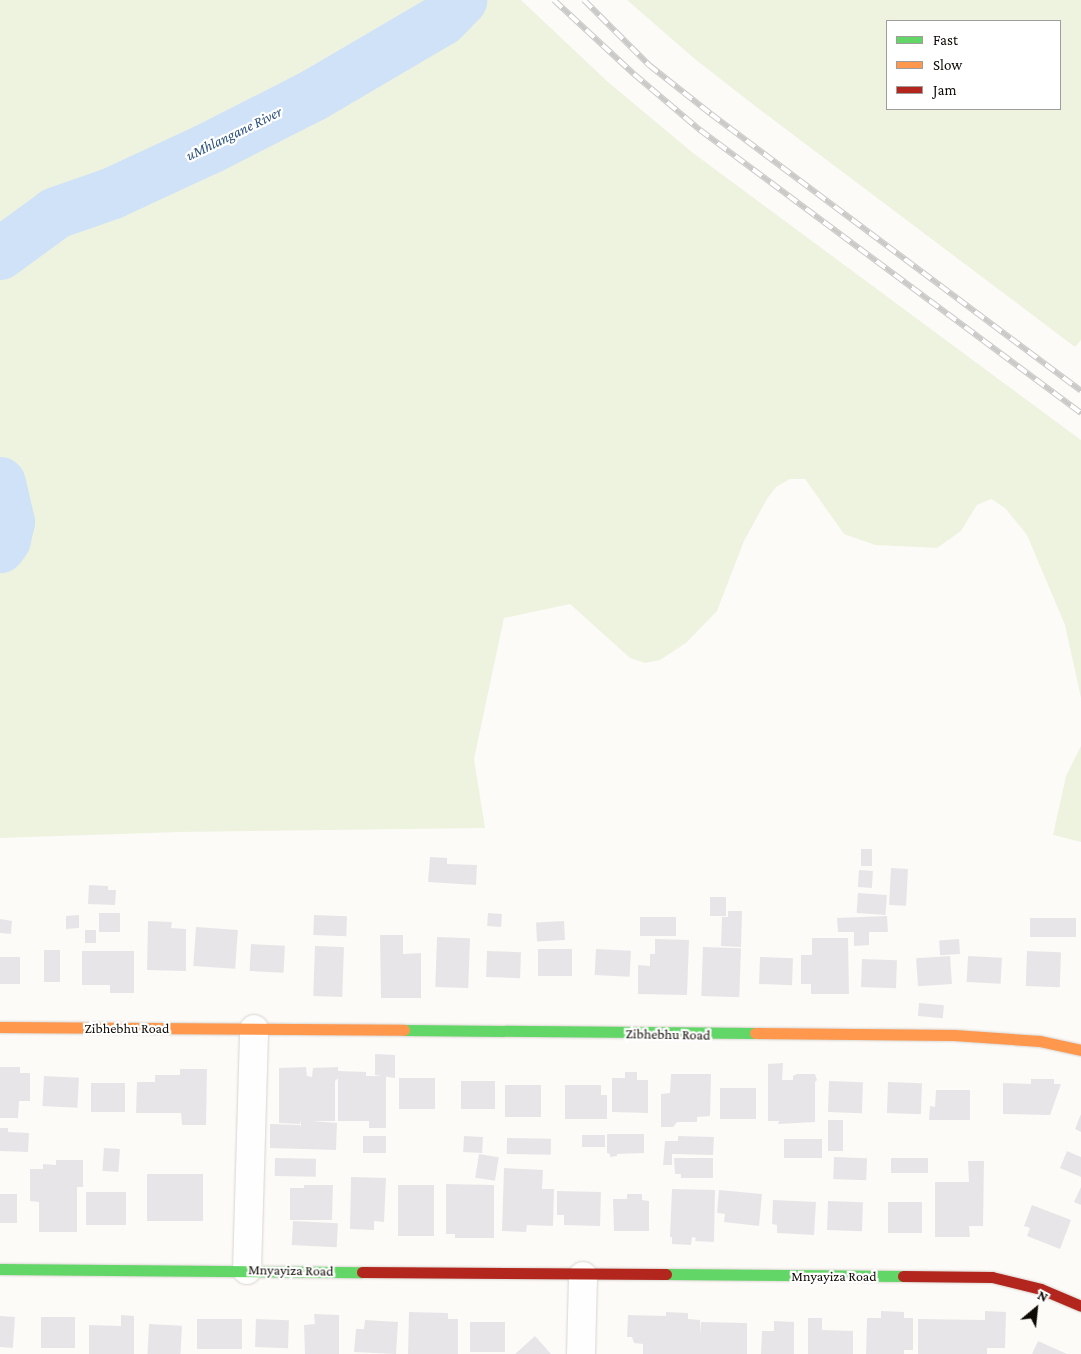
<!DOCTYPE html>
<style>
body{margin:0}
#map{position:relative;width:1081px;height:1354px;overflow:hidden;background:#fdfbf8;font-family:"Crimson Pro",serif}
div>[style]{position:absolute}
.green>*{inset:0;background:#eef3e0}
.river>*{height:52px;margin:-26px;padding:0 26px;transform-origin:26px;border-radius:26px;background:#cfe2f7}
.building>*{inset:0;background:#e8e5e8;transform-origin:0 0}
.roads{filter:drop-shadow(0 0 1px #d8d4cf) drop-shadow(0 0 1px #d8d4cf)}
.street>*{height:28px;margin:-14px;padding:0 14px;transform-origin:14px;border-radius:14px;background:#fffefe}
.fast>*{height:11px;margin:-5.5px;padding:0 5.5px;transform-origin:5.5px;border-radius:5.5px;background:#63d668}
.slow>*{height:11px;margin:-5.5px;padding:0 5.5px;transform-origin:5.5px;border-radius:5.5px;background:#ff974d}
.jam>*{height:11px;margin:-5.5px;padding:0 5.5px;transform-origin:5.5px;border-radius:5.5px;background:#b3261e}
.rail>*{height:5.5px;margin-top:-2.75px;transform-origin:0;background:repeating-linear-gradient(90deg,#fff 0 11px,#cacac8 0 22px);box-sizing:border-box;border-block:1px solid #cacac8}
span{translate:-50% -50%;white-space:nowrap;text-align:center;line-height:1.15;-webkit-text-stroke:4.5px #fff;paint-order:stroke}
.street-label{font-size:14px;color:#0f0b04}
.water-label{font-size:15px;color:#2c527d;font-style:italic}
.legend{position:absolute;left:886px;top:20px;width:175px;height:90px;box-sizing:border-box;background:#fff;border:1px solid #9f9d9b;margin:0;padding:6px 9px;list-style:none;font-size:15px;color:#0f0b04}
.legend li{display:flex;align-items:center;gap:10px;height:25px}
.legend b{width:25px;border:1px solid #9f9d9b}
.north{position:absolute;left:1011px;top:1284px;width:50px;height:50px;-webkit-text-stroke:4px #fff;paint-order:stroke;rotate:28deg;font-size:14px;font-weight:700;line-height:20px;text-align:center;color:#0f0b04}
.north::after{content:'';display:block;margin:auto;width:18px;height:22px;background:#0f0b04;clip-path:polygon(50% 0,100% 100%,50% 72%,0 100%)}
</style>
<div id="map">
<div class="green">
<i style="clip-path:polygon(0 0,521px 0,608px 82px,693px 153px,1081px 440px,1081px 698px,1065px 625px,1027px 535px,1005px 508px,991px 499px,977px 505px,961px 531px,937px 548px,875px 545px,844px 534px,805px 479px,790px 479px,776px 487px,767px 499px,744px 541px,717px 611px,686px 643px,660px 660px,645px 663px,630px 658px,570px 604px,504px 618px,474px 759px,485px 828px,180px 832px,0 838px)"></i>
<i style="clip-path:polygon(evenodd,627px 0,1081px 0,1081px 340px,1075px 347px,759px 109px,696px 60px,627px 0,887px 21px,1060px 21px,1060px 109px,887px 109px,887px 21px)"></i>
<i style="clip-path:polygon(1081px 746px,1081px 842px,1053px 835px,1066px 776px)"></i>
</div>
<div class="river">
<i style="left:0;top:254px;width:69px;rotate:-36.2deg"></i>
<i style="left:56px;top:213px;width:60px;rotate:-19.3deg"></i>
<i style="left:113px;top:193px;width:105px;rotate:-24.9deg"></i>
<i style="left:208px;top:149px;width:119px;rotate:-27deg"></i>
<i style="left:314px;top:95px;width:148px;rotate:-30.4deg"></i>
<i style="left:442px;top:20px;width:28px;rotate:-46deg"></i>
<i style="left:0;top:483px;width:40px;rotate:77deg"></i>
<i style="left:9px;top:522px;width:18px;rotate:103deg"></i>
<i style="left:5px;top:540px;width:9px;rotate:126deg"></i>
</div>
<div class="building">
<i style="left:861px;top:849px;width:11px;height:17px"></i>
<i style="clip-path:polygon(430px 857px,447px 858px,447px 864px,477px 865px,476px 885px,428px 882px)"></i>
<i style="left:891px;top:868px;width:17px;height:37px;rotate:3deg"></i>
<i style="left:859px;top:870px;width:14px;height:17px;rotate:4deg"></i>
<i style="clip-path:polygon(89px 885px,108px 886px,108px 890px,116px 890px,115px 905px,88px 904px)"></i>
<i style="left:858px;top:893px;width:29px;height:20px;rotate:4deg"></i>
<i style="left:710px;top:897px;width:16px;height:19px"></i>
<i style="clip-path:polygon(728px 911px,742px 911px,741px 947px,721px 946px,722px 917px,728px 917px)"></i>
<i style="left:120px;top:913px;width:19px;height:21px;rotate:90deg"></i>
<i style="left:488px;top:913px;width:14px;height:13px;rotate:4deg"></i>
<i style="clip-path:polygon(79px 915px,79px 928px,66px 929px,66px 916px)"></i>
<i style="left:314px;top:915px;width:33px;height:20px;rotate:2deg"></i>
<i style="clip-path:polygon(887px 916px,888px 932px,869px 932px,869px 945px,854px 946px,854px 932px,838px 932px,837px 918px)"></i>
<i style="left:640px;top:917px;width:36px;height:19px"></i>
<i style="left:1030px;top:918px;width:46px;height:19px"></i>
<i style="clip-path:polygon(0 919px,12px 921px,11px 934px,0 933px)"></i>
<i style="clip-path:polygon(148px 921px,172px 922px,171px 928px,186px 929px,186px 971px,147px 970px)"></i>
<i style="left:564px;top:921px;width:19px;height:28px;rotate:87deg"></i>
<i style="left:196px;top:927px;width:42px;height:39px;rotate:4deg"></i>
<i style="left:85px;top:930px;width:11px;height:13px"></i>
<i style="clip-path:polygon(380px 935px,403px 935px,403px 954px,421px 953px,421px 998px,381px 998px)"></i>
<i style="left:437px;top:937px;width:33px;height:50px;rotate:2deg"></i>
<i style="clip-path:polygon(812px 938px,848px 938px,849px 994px,811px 994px,811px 984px,801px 984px,801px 955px,812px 955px)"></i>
<i style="clip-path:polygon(655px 939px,689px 940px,687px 995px,638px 994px,638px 965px,650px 966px,650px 954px,655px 954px)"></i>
<i style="left:959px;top:939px;width:15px;height:20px;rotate:86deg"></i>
<i style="left:251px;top:944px;width:34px;height:27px;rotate:3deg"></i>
<i style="left:315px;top:946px;width:29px;height:50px;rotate:2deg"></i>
<i style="left:703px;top:947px;width:38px;height:49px;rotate:2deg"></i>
<i style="left:572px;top:949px;width:27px;height:34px;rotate:90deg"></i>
<i style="left:596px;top:949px;width:35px;height:26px;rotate:3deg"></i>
<i style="left:44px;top:950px;width:16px;height:32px"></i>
<i style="clip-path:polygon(82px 951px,134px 951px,134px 993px,110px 993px,110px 985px,82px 985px)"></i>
<i style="left:487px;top:951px;width:34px;height:26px;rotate:2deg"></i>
<i style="left:1027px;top:951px;width:34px;height:35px;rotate:2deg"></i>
<i style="left:950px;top:956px;width:28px;height:34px;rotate:86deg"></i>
<i style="left:968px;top:956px;width:34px;height:26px;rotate:3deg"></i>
<i style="left:0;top:957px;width:20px;height:27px"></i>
<i style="left:760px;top:957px;width:33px;height:27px;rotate:2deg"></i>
<i style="left:862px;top:959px;width:35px;height:28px;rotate:2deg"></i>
<i style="left:919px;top:1003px;width:25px;height:13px;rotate:5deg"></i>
<i style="clip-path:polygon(375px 1054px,395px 1055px,395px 1078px,375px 1075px)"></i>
<i style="clip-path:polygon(783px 1063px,782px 1080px,793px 1080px,793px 1076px,797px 1074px,815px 1074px,817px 1080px,815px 1082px,815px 1122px,778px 1124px,779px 1121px,768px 1121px,768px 1064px)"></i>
<i style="clip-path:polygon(0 1067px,20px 1067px,20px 1073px,30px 1073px,30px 1101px,19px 1101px,18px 1118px,0 1118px)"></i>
<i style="clip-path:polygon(306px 1067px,307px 1076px,312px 1077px,313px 1068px,338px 1067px,338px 1071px,366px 1072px,366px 1076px,386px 1076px,386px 1128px,369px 1128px,369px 1121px,338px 1121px,338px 1078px,335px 1081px,335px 1121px,312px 1121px,337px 1123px,336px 1150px,270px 1148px,270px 1124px,300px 1125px,301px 1127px,301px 1121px,300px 1124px,279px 1123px,279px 1068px)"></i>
<i style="clip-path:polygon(180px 1069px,207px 1069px,206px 1125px,182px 1125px,181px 1113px,136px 1113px,137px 1082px,155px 1082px,155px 1075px,180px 1075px)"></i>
<i style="clip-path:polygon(625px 1072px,637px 1072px,637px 1080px,648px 1080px,648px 1113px,612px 1112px,612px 1078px,625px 1078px)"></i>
<i style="clip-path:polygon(671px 1074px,711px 1074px,710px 1116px,697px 1117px,697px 1122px,677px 1122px,673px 1127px,661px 1127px,661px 1094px,670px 1093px)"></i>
<i style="left:44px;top:1076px;width:35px;height:30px;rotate:3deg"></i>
<i style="left:399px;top:1078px;width:36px;height:31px"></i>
<i style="clip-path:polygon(1031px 1079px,1054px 1079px,1054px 1084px,1061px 1084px,1050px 1115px,1003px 1114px,1003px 1083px,1031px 1084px)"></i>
<i style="left:461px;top:1081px;width:34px;height:28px"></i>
<i style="left:829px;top:1081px;width:34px;height:31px;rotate:2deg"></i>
<i style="left:888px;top:1082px;width:34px;height:31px;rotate:2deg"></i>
<i style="left:91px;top:1083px;width:34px;height:29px"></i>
<i style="left:505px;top:1085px;width:36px;height:32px"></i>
<i style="clip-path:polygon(565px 1085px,601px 1085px,601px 1095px,607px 1095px,607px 1119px,565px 1119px)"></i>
<i style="left:720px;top:1088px;width:36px;height:31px"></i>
<i style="clip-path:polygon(936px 1090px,970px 1090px,970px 1120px,929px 1120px,930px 1106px,935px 1107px)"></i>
<i style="clip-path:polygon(1081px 1114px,1081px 1132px,1075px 1129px)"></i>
<i style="left:828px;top:1120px;width:15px;height:31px"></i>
<i style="clip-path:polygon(0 1128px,8px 1128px,8px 1132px,29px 1133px,28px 1152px,0 1151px)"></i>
<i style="clip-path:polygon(607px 1134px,644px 1134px,644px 1153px,617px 1154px,617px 1156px,610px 1157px,610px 1154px,607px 1153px)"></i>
<i style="left:582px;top:1135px;width:23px;height:12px"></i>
<i style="left:363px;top:1136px;width:23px;height:17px"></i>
<i style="left:464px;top:1136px;width:19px;height:16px;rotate:3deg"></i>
<i style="clip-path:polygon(678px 1136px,714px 1137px,713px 1155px,672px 1154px,672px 1165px,663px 1165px,665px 1141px,678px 1141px)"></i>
<i style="left:507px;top:1138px;width:44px;height:16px;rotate:1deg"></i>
<i style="left:784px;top:1139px;width:38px;height:19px"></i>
<i style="left:104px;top:1148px;width:16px;height:23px;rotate:4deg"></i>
<i style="clip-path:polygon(1067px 1151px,1081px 1157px,1081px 1177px,1060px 1168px)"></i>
<i style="left:479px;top:1154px;width:20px;height:24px;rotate:9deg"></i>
<i style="left:834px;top:1157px;width:33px;height:22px;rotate:2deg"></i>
<i style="left:275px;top:1158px;width:41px;height:18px;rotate:1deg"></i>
<i style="clip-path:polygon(674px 1158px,713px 1158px,713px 1178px,681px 1178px,681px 1174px,675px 1174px)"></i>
<i style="left:891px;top:1158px;width:37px;height:15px"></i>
<i style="clip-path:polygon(56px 1160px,83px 1160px,83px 1187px,77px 1187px,77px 1232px,39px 1232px,39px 1202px,30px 1201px,30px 1169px,43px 1169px,43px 1164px,56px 1165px)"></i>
<i style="clip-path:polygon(968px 1161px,984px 1161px,983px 1226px,969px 1226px,970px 1237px,935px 1237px,935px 1182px,969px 1182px)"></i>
<i style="clip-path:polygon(504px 1168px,543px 1170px,542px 1189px,554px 1189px,553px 1226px,527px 1225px,526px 1232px,502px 1231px)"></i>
<i style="left:147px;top:1174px;width:56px;height:47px"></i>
<i style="clip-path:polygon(351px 1177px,386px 1178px,384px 1222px,374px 1221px,374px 1230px,350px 1229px)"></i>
<i style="clip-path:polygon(446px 1184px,494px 1185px,494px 1238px,455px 1238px,455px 1234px,446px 1234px)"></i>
<i style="clip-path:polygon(304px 1185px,333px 1185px,332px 1220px,290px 1220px,290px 1188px,304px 1188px)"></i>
<i style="left:398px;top:1185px;width:36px;height:51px"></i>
<i style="clip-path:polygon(1081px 1187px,1081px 1205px,1074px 1202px)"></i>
<i style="clip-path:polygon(672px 1189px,715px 1190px,714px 1242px,695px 1241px,696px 1238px,692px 1237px,691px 1245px,672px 1244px,672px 1237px,670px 1237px)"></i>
<i style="clip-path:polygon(719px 1190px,762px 1194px,759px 1226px,724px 1222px,725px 1214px,717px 1213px)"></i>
<i style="clip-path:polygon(557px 1191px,601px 1192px,600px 1226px,564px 1225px,564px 1215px,557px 1215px)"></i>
<i style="left:86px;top:1192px;width:40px;height:33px"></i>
<i style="left:0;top:1194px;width:17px;height:29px"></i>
<i style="clip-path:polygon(627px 1194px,642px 1194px,642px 1200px,649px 1201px,649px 1231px,614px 1231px,613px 1199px,627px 1199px)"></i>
<i style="clip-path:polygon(773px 1200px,816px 1202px,814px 1235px,777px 1233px,777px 1225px,772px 1224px)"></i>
<i style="left:828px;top:1201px;width:35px;height:29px;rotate:2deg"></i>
<i style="left:888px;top:1202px;width:34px;height:31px"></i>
<i style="clip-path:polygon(1032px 1205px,1071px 1220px,1060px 1249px,1027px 1236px,1030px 1228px,1024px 1226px)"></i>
<i style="left:293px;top:1221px;width:45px;height:24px;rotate:3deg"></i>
<i style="clip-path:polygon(881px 1311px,904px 1312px,904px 1318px,913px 1318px,913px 1350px,904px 1350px,904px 1354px,866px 1354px,867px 1318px,881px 1318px)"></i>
<i style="clip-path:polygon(985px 1311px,1006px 1312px,1005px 1348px,987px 1348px,987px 1354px,918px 1354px,918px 1319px,985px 1320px)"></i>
<i style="clip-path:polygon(409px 1312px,448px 1313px,448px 1319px,458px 1319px,458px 1354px,408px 1354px)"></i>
<i style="clip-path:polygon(666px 1312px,688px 1313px,688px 1319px,700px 1320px,700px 1334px,701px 1322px,747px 1323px,747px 1354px,643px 1354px,643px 1344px,634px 1343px,632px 1337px,627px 1337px,628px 1315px,666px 1316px)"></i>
<i style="clip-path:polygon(314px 1314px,339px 1315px,339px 1354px,305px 1354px,304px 1325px,315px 1324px)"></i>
<i style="clip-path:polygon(121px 1315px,134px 1316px,134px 1354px,89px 1354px,89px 1325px,121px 1326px)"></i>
<i style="left:0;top:1316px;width:15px;height:31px;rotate:4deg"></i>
<i style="left:41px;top:1317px;width:34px;height:31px"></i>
<i style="clip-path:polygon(808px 1318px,822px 1318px,822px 1330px,853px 1331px,853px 1354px,808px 1354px)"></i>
<i style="left:197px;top:1319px;width:45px;height:30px"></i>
<i style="left:256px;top:1319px;width:33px;height:28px;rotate:2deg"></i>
<i style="clip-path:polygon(365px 1320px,398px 1322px,396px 1354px,354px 1352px,356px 1329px,364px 1329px)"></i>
<i style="clip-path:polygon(774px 1321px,794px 1322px,794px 1354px,761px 1354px,762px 1331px,774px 1331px)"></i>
<i style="left:470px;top:1322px;width:35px;height:30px"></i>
<i style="left:149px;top:1324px;width:33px;height:30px;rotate:3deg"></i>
<i style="clip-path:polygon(535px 1336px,551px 1354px,515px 1354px)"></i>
<i style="clip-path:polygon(1038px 1341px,1067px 1354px,1032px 1354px)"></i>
</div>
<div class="roads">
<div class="street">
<i style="left:247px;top:1270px;width:241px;rotate:-88.3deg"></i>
<i style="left:581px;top:1354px;width:78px;rotate:-88.5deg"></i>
</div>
<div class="fast">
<i style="left:404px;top:1030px;width:351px;rotate:0.5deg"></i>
<i style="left:0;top:1269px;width:362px;rotate:0.5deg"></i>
<i style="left:666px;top:1274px;width:237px;rotate:0.5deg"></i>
</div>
<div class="slow">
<i style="left:0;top:1027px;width:404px;rotate:0.4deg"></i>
<i style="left:755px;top:1033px;width:199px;rotate:0.6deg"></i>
<i style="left:954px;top:1035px;width:86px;rotate:4deg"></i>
<i style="left:1040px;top:1041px;width:42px;rotate:12.4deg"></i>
</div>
<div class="jam">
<i style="left:362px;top:1272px;width:304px;rotate:0.4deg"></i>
<i style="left:903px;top:1276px;width:89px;rotate:0.6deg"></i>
<i style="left:992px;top:1277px;width:50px;rotate:13.8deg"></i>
<i style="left:1041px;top:1289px;width:43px;rotate:23deg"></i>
</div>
</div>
<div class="rail">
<i style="left:554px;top:0;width:109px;rotate:42.8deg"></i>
<i style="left:634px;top:74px;width:87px;rotate:40.3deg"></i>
<i style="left:700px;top:130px;width:475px;rotate:36.6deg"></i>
<i style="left:584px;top:0;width:92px;rotate:45deg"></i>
<i style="left:649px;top:65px;width:79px;rotate:38.3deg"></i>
<i style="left:711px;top:114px;width:462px;rotate:36.8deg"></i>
</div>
<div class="street-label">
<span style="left:127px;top:1028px">Zibhebhu Road</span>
<span style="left:668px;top:1034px;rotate:1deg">Zibhebhu Road</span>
<span style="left:291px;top:1270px;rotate:1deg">Mnyayiza Road</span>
<span style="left:834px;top:1276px">Mnyayiza Road</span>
</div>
<div class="water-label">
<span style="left:234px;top:134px;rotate:-26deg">uMhlangane River</span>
</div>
<ul class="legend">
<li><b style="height:6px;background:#63d668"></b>Fast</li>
<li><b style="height:6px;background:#ff974d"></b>Slow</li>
<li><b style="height:6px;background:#b3261e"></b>Jam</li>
</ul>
<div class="north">N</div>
</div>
